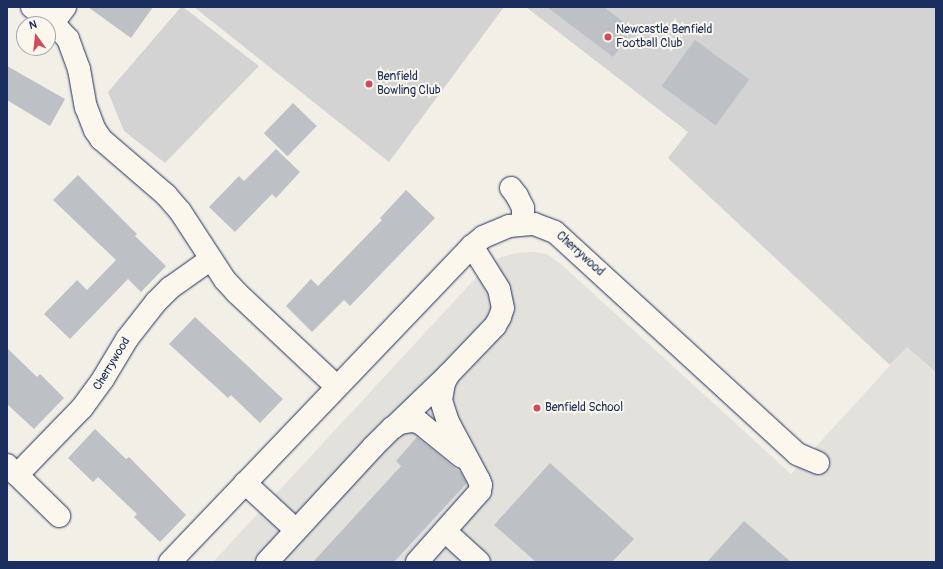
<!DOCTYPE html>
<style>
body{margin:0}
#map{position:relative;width:943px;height:569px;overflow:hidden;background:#f2efe6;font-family:Pangolin,sans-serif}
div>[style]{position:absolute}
.built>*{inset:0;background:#e2e1dc}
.green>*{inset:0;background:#d2d3d2}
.building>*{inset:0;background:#bdc0c4;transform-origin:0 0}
.roads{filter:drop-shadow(0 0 1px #1b2f5e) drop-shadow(0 0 1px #1b2f5e)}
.minor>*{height:22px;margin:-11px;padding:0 11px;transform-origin:11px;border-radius:11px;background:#fbf7ec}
.dots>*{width:11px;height:11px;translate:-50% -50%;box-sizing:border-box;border:2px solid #fbf7ec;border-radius:50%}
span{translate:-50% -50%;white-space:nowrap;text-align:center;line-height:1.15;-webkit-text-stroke:4px #fbf7ec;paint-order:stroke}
.poi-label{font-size:12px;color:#1b2f5e}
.left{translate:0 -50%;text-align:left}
.street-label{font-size:12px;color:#1b2f5e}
.frame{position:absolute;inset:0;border:8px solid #1b2f5e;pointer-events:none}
.north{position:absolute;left:16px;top:16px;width:40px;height:40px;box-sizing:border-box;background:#fbf7ec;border:1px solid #a1a7b3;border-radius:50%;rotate:345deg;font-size:11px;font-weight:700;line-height:16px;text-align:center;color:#1b2f5e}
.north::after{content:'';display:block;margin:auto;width:14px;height:18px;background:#d1495b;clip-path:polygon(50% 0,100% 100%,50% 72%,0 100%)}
</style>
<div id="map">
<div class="built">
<i style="clip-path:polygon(532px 252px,547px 254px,562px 265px,791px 474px,907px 347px,936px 374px,936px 562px,213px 562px,484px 269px,499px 258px,516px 253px)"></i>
</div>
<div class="green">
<i style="clip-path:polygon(181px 7px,183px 7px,259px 66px,165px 163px,124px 131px,108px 92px)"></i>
<i style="clip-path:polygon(194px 7px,504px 7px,389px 162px)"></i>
<i style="clip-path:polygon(526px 7px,936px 7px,936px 373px,907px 347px,890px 365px,668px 158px,688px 132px)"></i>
</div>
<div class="building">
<i style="clip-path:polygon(88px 7px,153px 7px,131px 38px)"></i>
<i style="clip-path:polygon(547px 7px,604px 7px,634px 30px,613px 57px)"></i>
<i style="left:695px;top:40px;width:67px;height:57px;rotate:36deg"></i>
<i style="clip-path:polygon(7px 66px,65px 99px,50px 126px,7px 100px)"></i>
<i style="left:293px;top:103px;width:33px;height:42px;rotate:44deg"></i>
<i style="clip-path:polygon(276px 149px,300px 172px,276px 198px,272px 194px,235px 232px,209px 207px,239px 176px,244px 181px)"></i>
<i style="clip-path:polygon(78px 175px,137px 234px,135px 236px,166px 266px,141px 292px,128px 279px,70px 339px,44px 314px,77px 280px,87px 290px,116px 260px,53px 200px)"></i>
<i style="clip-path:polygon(406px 190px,435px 218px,350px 306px,344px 300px,312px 332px,286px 306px,311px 279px,318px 286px,382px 220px,380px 218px)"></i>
<i style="clip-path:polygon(195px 317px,283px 399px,260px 423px,231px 395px,228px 398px,169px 344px)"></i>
<i style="clip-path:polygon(7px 348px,37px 377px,40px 374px,64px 398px,34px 429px,7px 404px)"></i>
<i style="clip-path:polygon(95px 429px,126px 459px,129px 457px,186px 515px,160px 542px,134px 517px,137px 514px,98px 477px,93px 482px,68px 458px)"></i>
<i style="clip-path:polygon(417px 437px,461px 473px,467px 483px,394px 562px,313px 562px,401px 466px,396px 461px)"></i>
<i style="clip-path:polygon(550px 463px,634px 539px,612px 562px,536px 562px,494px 525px)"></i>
<i style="clip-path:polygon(744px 521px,791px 562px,707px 562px)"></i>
</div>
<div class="roads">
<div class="minor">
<i style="left:32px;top:7px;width:26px;rotate:37deg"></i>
<i style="left:53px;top:23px;width:22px;rotate:47deg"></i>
<i style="left:68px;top:39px;width:32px;rotate:70deg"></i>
<i style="left:79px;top:69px;width:39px;rotate:80deg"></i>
<i style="left:86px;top:107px;width:25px;rotate:69deg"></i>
<i style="left:95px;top:130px;width:11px;rotate:56deg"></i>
<i style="left:101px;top:139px;width:86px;rotate:40.7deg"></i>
<i style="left:166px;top:195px;width:21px;rotate:49deg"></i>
<i style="left:180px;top:211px;width:82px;rotate:56.9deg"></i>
<i style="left:225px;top:280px;width:18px;rotate:47deg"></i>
<i style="left:237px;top:293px;width:136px;rotate:43.2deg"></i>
<i style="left:53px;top:23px;width:20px;rotate:-53deg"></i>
<i style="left:511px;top:188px;width:10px;rotate:53deg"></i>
<i style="left:517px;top:196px;width:13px;rotate:63deg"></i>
<i style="left:523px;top:208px;width:16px;rotate:90deg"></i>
<i style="left:394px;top:427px;width:74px;rotate:-43.9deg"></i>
<i style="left:7px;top:465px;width:73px;rotate:44.4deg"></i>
<i style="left:17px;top:475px;width:93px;rotate:-45.9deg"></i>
<i style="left:82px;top:408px;width:36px;rotate:-54deg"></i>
<i style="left:103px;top:379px;width:47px;rotate:-59deg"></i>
<i style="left:127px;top:339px;width:47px;rotate:-51.9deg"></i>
<i style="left:156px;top:302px;width:20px;rotate:-45deg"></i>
<i style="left:170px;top:288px;width:50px;rotate:-35.3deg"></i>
<i style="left:245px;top:483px;width:69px;rotate:42.7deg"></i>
<i style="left:445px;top:531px;width:46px;rotate:42.4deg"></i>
<i style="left:170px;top:562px;width:437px;rotate:-46.3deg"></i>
<i style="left:472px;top:246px;width:14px;rotate:-39deg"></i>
<i style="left:483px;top:237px;width:28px;rotate:-23deg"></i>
<i style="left:509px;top:226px;width:25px;rotate:-5deg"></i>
<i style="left:534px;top:224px;width:22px;rotate:21deg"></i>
<i style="left:555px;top:232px;width:328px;rotate:42.5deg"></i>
<i style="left:797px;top:454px;width:23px;rotate:23deg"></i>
<i style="left:267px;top:562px;width:156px;rotate:-47.3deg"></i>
<i style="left:373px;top:447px;width:27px;rotate:-45deg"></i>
<i style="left:392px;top:428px;width:9px;rotate:-32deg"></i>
<i style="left:400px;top:423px;width:13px;rotate:-9deg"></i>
<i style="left:413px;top:421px;width:7px;rotate:16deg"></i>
<i style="left:420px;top:423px;width:54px;rotate:39deg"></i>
<i style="left:417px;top:562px;width:95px;rotate:-48.4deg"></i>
<i style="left:480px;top:491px;width:6px;rotate:-81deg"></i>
<i style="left:481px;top:485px;width:5px;rotate:-112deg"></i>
<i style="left:479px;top:480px;width:66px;rotate:-118.1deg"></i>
<i style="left:448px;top:422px;width:23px;rotate:-108deg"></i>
<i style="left:441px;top:400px;width:17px;rotate:-80deg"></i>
<i style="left:444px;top:383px;width:9px;rotate:-63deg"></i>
<i style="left:448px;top:375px;width:68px;rotate:-46.2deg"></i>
<i style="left:495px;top:326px;width:10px;rotate:-61deg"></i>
<i style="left:500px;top:317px;width:9px;rotate:-72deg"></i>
<i style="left:503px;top:308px;width:19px;rotate:-102deg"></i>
<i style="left:499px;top:289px;width:51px;rotate:-122.1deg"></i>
</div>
</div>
<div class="dots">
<i style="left:608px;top:37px;background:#d1495b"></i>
<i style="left:369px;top:84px;background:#d1495b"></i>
<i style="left:537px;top:408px;background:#d1495b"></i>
</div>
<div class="poi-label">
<span class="left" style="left:616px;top:37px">Newcastle Benfield<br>Football Club</span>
<span class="left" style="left:377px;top:84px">Benfield<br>Bowling Club</span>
<span class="left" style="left:545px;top:408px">Benfield School</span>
</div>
<div class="street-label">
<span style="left:580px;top:254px;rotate:42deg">Cherrywood</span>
<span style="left:112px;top:364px;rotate:-59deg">Cherrywood</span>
</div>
<div class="frame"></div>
<div class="north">N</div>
</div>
